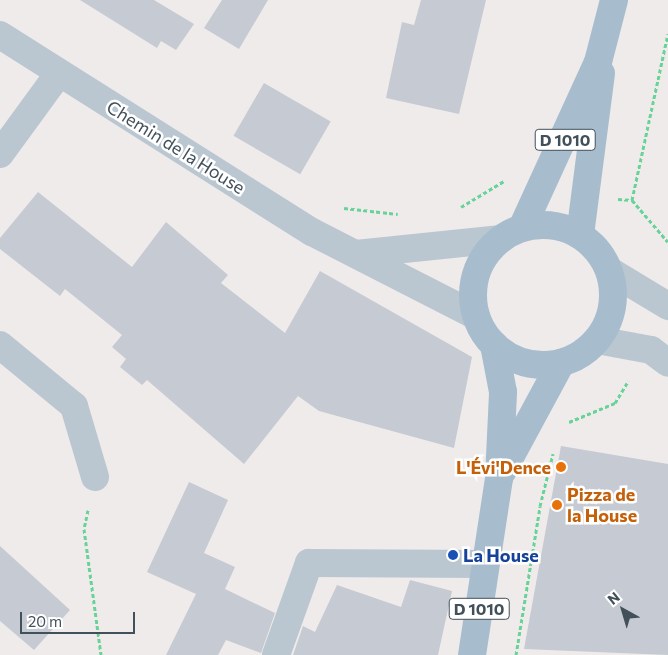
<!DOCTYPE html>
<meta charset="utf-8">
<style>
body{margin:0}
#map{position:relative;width:668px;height:655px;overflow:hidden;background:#efebeb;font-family:Commissioner,sans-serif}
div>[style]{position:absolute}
.building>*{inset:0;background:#c6cad2;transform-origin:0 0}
.path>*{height:3px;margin-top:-1.5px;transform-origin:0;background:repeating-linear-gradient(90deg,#68d399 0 4px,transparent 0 6.5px)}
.minor>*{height:28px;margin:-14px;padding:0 14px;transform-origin:14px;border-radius:14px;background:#bac7d0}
.major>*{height:28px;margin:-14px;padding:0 14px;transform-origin:14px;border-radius:14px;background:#a7bdce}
.major>.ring{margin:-14px;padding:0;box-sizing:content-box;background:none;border:28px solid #a7bdce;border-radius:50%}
.dots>*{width:14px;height:14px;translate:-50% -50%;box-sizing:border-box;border:2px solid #fff;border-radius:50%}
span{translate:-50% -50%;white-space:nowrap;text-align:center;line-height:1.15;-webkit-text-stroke:5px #fff;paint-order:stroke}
.shield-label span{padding:1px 4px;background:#fff;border:1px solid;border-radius:4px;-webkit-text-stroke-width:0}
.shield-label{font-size:16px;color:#42505a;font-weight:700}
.street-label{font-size:18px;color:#42505a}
.food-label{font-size:18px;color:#c56008;font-weight:700}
.right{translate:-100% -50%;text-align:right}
.left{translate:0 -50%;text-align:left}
.transit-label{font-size:18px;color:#164399;font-weight:700}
.north{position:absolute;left:598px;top:585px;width:50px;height:50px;-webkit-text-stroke:4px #fff;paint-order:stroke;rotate:321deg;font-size:14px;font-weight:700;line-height:20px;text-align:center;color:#42505a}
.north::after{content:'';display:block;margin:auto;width:18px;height:22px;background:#42505a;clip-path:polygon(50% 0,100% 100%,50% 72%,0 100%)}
.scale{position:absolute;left:20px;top:612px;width:115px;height:22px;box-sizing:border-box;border:2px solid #42505a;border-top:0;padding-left:6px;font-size:15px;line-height:18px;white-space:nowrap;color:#42505a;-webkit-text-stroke:4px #fff;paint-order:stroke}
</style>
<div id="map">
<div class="building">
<i style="clip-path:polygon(80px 0,154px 0,194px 24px,176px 50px,161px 41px,157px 48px)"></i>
<i style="clip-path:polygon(222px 0,268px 0,239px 49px,204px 28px)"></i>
<i style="clip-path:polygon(421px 0,486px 0,459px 114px,386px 98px,402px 22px,414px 25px)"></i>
<i style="left:264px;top:83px;width:77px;height:61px;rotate:30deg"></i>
<i style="clip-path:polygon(38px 192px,132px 267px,166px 222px,228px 275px,221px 283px,285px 333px,320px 271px,472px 357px,454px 448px,319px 411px,298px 396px,244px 464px,147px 380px,142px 385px,120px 367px,126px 359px,112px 347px,122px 335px,65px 289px,60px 296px,0 249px,0 238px)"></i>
<i style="clip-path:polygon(561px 446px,668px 464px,668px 655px,524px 649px)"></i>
<i style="clip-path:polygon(189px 482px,228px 500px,204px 553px,235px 567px,225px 589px,275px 613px,261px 653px,226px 640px,218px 655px,166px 655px,196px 594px,147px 572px)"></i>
<i style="clip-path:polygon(0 546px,70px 610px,34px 650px,0 621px)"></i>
<i style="clip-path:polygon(410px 580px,452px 591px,438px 655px,293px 655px,303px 626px,315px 632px,337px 585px,401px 607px)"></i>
</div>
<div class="path">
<i style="left:618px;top:199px;width:14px;rotate:4deg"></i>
<i style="left:632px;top:200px;width:170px;rotate:-77.8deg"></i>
<i style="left:632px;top:200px;width:55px;rotate:49.4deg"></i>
<i style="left:461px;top:207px;width:50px;rotate:-31.2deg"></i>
<i style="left:344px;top:208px;width:54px;rotate:6.3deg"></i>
<i style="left:569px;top:422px;width:50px;rotate:-22.4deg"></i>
<i style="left:615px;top:403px;width:26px;rotate:-59deg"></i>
<i style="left:88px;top:510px;width:19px;rotate:102deg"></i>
<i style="left:84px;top:529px;width:127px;rotate:82.3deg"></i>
<i style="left:516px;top:655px;width:151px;rotate:-80.8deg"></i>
<i style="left:540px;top:506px;width:54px;rotate:-76deg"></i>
</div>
<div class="minor">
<i style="left:0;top:35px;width:369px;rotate:32.3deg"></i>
<i style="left:312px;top:232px;width:184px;rotate:27.1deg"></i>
<i style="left:0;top:154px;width:100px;rotate:-53.9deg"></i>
<i style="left:356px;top:254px;width:146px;rotate:-5.9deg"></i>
<i style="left:610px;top:271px;width:68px;rotate:31.1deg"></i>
<i style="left:597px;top:340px;width:55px;rotate:10.5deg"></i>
<i style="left:651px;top:350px;width:21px;rotate:37deg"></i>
<i style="left:0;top:345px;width:96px;rotate:39.5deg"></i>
<i style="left:74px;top:406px;width:74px;rotate:73.5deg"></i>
<i style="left:276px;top:655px;width:98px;rotate:-70.3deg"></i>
<i style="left:309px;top:563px;width:176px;rotate:0.3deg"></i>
</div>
<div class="major">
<i class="ring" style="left:473px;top:225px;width:112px;height:112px"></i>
<i style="left:522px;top:228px;width:183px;rotate:-65.4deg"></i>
<i style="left:598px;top:62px;width:64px;rotate:-75.5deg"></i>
<i style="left:580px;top:235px;width:163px;rotate:-82.6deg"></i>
<i style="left:502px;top:472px;width:124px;rotate:-61.6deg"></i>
<i style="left:472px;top:655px;width:179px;rotate:-81.3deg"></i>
<i style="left:499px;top:478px;width:86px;rotate:-87.3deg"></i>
<i style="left:503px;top:392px;width:48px;rotate:-100.8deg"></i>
</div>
<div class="dots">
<i style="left:561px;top:467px;background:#e8710a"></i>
<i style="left:557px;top:505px;background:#e8710a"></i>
<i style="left:453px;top:555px;background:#1a4fb4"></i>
</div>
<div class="shield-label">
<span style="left:565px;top:140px">D 1010</span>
<span style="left:479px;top:609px">D 1010</span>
</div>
<div class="street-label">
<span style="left:176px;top:147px;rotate:32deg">Chemin de la House</span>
</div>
<div class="food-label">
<span class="right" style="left:551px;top:467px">L'Évi'Dence</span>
<span class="left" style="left:567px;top:505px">Pizza de<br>la House</span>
</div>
<div class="transit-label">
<span class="left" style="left:463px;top:555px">La House</span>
</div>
<div class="north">N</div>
<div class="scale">20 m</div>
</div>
